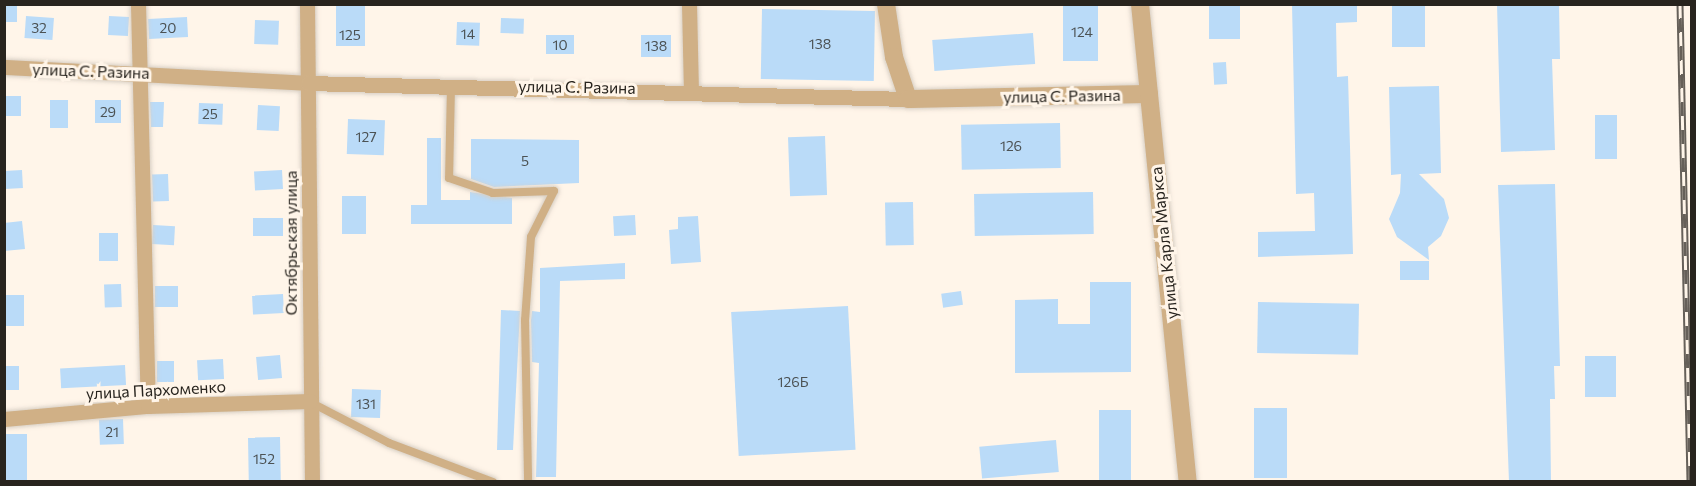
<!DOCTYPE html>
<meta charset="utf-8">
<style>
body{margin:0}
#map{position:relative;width:1696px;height:486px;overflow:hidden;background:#fff5e9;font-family:Commissioner,sans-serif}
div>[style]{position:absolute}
.building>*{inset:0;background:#badbf8;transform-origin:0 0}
.roads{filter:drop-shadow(0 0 2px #d8cfc4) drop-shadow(0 0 2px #d8cfc4)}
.service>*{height:8px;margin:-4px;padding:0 4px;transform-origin:4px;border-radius:4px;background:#d0b086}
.minor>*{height:15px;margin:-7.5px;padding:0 7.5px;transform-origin:7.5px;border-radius:7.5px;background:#d0b086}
.tertiary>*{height:18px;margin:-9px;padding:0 9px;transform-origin:9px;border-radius:9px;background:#d0b086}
.rail>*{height:7px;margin-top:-3.5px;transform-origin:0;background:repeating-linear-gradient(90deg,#fff5e9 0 14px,#666059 0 28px);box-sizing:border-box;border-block:2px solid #666059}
span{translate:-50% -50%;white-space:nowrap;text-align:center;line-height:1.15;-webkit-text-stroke:6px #fff5e9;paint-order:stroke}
.number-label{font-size:14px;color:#4c5254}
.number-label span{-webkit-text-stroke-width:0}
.street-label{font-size:16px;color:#28241e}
.frame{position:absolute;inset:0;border:6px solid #28241e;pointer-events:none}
</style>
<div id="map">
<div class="building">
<i style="left:4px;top:4px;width:13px;height:18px"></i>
<i style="left:336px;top:4px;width:29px;height:42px"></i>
<i style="left:1063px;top:4px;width:35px;height:57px"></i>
<i style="left:1209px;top:4px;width:31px;height:35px"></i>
<i style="clip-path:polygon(1292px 4px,1357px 4px,1357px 22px,1336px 23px,1337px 77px,1348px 76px,1353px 254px,1258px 257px,1258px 232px,1315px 231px,1314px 193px,1296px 194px)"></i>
<i style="left:1392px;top:4px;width:33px;height:43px"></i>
<i style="clip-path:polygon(1497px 4px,1559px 4px,1560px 59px,1552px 59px,1555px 150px,1501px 152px)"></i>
<i style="left:762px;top:9px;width:113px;height:70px;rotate:1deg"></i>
<i style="left:26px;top:16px;width:28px;height:22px;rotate:4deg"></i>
<i style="left:109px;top:16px;width:20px;height:19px;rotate:3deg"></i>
<i style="left:187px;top:17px;width:20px;height:39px;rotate:87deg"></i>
<i style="left:501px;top:18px;width:23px;height:15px;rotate:2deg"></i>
<i style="left:255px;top:20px;width:24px;height:24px;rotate:2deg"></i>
<i style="left:457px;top:22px;width:23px;height:23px;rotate:2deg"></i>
<i style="left:1033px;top:33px;width:31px;height:101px;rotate:86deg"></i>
<i style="left:546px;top:35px;width:28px;height:19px"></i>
<i style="left:641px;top:35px;width:30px;height:22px"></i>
<i style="left:1226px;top:62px;width:22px;height:13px;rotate:87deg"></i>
<i style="clip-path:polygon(1439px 86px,1441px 173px,1419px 174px,1444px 199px,1449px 218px,1441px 236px,1428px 247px,1429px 260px,1397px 237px,1389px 219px,1400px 193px,1401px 174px,1391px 175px,1389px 87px)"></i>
<i style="left:4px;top:96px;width:17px;height:20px"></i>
<i style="left:50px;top:100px;width:18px;height:28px"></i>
<i style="left:95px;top:100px;width:26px;height:23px"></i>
<i style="clip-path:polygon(150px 102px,164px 102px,163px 127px,151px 127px)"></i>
<i style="left:199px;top:103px;width:24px;height:21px;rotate:2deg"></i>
<i style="left:258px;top:105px;width:22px;height:25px;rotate:3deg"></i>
<i style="left:1617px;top:115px;width:44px;height:22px;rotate:90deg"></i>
<i style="left:348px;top:119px;width:37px;height:35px;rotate:2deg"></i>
<i style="left:1060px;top:123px;width:45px;height:99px;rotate:89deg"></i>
<i style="left:825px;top:136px;width:59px;height:37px;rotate:88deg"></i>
<i style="clip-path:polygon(427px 138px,441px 138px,441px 200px,470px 200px,470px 192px,512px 198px,512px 224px,411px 224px,411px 205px,427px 205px)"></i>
<i style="clip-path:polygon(471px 139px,579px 140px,579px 183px,494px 187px,471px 179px)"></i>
<i style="left:22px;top:170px;width:18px;height:18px;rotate:87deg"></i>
<i style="left:282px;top:170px;width:19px;height:28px;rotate:87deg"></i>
<i style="left:168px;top:174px;width:27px;height:16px;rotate:88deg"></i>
<i style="clip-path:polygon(1555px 184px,1560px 366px,1554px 366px,1555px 399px,1550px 399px,1551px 482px,1509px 482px,1498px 185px)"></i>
<i style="left:1093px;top:192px;width:42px;height:119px;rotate:89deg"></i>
<i style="left:342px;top:196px;width:24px;height:38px"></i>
<i style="left:913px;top:202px;width:43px;height:28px;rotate:89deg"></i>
<i style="left:635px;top:215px;width:20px;height:22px;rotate:87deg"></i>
<i style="clip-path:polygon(698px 216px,701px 262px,671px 264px,669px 230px,678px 229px,678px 217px)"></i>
<i style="left:253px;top:218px;width:30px;height:18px"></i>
<i style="clip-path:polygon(22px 221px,25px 249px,4px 251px,4px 223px)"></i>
<i style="left:153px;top:225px;width:22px;height:19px;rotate:3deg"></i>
<i style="left:99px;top:233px;width:19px;height:28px"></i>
<i style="left:1429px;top:261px;width:19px;height:29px;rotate:90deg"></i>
<i style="clip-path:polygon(625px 263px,625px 279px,560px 281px,556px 477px,536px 477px,539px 363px,532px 362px,531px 320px,532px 311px,540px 312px,540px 268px)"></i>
<i style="clip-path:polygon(1090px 282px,1131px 282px,1131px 372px,1015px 373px,1015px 300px,1058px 299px,1058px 324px,1090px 324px)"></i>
<i style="left:121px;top:284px;width:23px;height:17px;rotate:88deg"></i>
<i style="left:155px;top:286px;width:23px;height:21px"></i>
<i style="left:961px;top:291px;width:14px;height:20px;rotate:82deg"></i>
<i style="left:283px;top:294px;width:19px;height:31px;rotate:87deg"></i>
<i style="left:24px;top:295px;width:31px;height:20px;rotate:90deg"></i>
<i style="left:1258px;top:302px;width:101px;height:51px;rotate:1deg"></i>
<i style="left:848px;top:306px;width:144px;height:117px;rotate:87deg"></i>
<i style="clip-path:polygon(501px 310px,520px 311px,513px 450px,497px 450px)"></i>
<i style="left:280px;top:355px;width:23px;height:24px;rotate:85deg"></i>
<i style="left:1585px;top:356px;width:31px;height:41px"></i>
<i style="left:223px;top:359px;width:20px;height:26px;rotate:87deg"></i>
<i style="left:157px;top:361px;width:17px;height:21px"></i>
<i style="left:125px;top:365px;width:20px;height:65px;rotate:87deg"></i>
<i style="left:4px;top:366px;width:15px;height:24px"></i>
<i style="left:352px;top:389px;width:29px;height:28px;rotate:2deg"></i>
<i style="left:1254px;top:408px;width:33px;height:70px"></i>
<i style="left:1131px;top:410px;width:72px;height:32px;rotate:90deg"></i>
<i style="left:123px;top:419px;width:25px;height:24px;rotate:88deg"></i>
<i style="left:4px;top:434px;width:23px;height:48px"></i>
<i style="left:280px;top:437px;width:43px;height:32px;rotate:89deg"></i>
<i style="left:1056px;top:440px;width:32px;height:77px;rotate:85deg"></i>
</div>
<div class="roads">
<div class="service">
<i style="left:451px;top:86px;width:92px;rotate:91.2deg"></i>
<i style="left:449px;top:178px;width:46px;rotate:18.8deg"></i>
<i style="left:493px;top:193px;width:61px;rotate:-1.9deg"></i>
<i style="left:554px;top:191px;width:51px;rotate:116.6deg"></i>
<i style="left:531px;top:237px;width:83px;rotate:94.1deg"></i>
<i style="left:525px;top:320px;width:162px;rotate:88.9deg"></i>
<i style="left:310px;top:402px;width:89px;rotate:27.4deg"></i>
<i style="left:389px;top:443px;width:111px;rotate:20.6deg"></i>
</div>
<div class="minor">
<i style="left:138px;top:4px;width:402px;rotate:88.6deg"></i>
<i style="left:307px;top:4px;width:478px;rotate:89.4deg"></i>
<i style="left:689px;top:4px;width:86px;rotate:88.7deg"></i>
<i style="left:4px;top:67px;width:304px;rotate:3deg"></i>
<i style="left:308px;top:83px;width:600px;rotate:1.53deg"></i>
<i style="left:4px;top:419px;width:145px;rotate:-5.2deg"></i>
<i style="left:148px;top:406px;width:162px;rotate:-1.8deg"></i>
</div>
<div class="tertiary">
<i style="left:886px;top:4px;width:54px;rotate:81.4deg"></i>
<i style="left:894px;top:57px;width:44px;rotate:71.6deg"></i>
<i style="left:908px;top:99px;width:241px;rotate:-1.2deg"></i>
<i style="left:1140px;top:4px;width:480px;rotate:84.3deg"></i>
</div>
</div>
<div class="rail">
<i style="left:1680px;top:4px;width:478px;rotate:88.8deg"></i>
</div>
<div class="number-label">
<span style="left:39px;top:28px">32</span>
<span style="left:168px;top:28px">20</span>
<span style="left:1082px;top:32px">124</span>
<span style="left:468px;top:34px">14</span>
<span style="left:350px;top:35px">125</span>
<span style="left:820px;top:44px">138</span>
<span style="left:560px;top:45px">10</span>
<span style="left:656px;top:46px">138</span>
<span style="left:108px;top:112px">29</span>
<span style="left:210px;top:114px">25</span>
<span style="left:366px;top:137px">127</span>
<span style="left:1011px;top:146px">126</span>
<span style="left:525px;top:161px">5</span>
<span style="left:793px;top:382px">126Б</span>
<span style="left:366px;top:404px">131</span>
<span style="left:112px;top:432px">21</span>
<span style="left:264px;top:459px">152</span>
</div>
<div class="street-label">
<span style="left:91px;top:71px;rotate:2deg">улица С. Разина</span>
<span style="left:577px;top:87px;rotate:1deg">улица С. Разина</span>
<span style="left:1062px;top:96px;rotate:-1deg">улица С. Разина</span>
<span style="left:291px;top:243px;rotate:-90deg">Октябрьская улица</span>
<span style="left:1164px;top:243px;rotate:-96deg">улица Карла Маркса</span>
<span style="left:156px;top:390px;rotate:-3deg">улица Пархоменко</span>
</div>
<div class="frame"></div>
</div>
